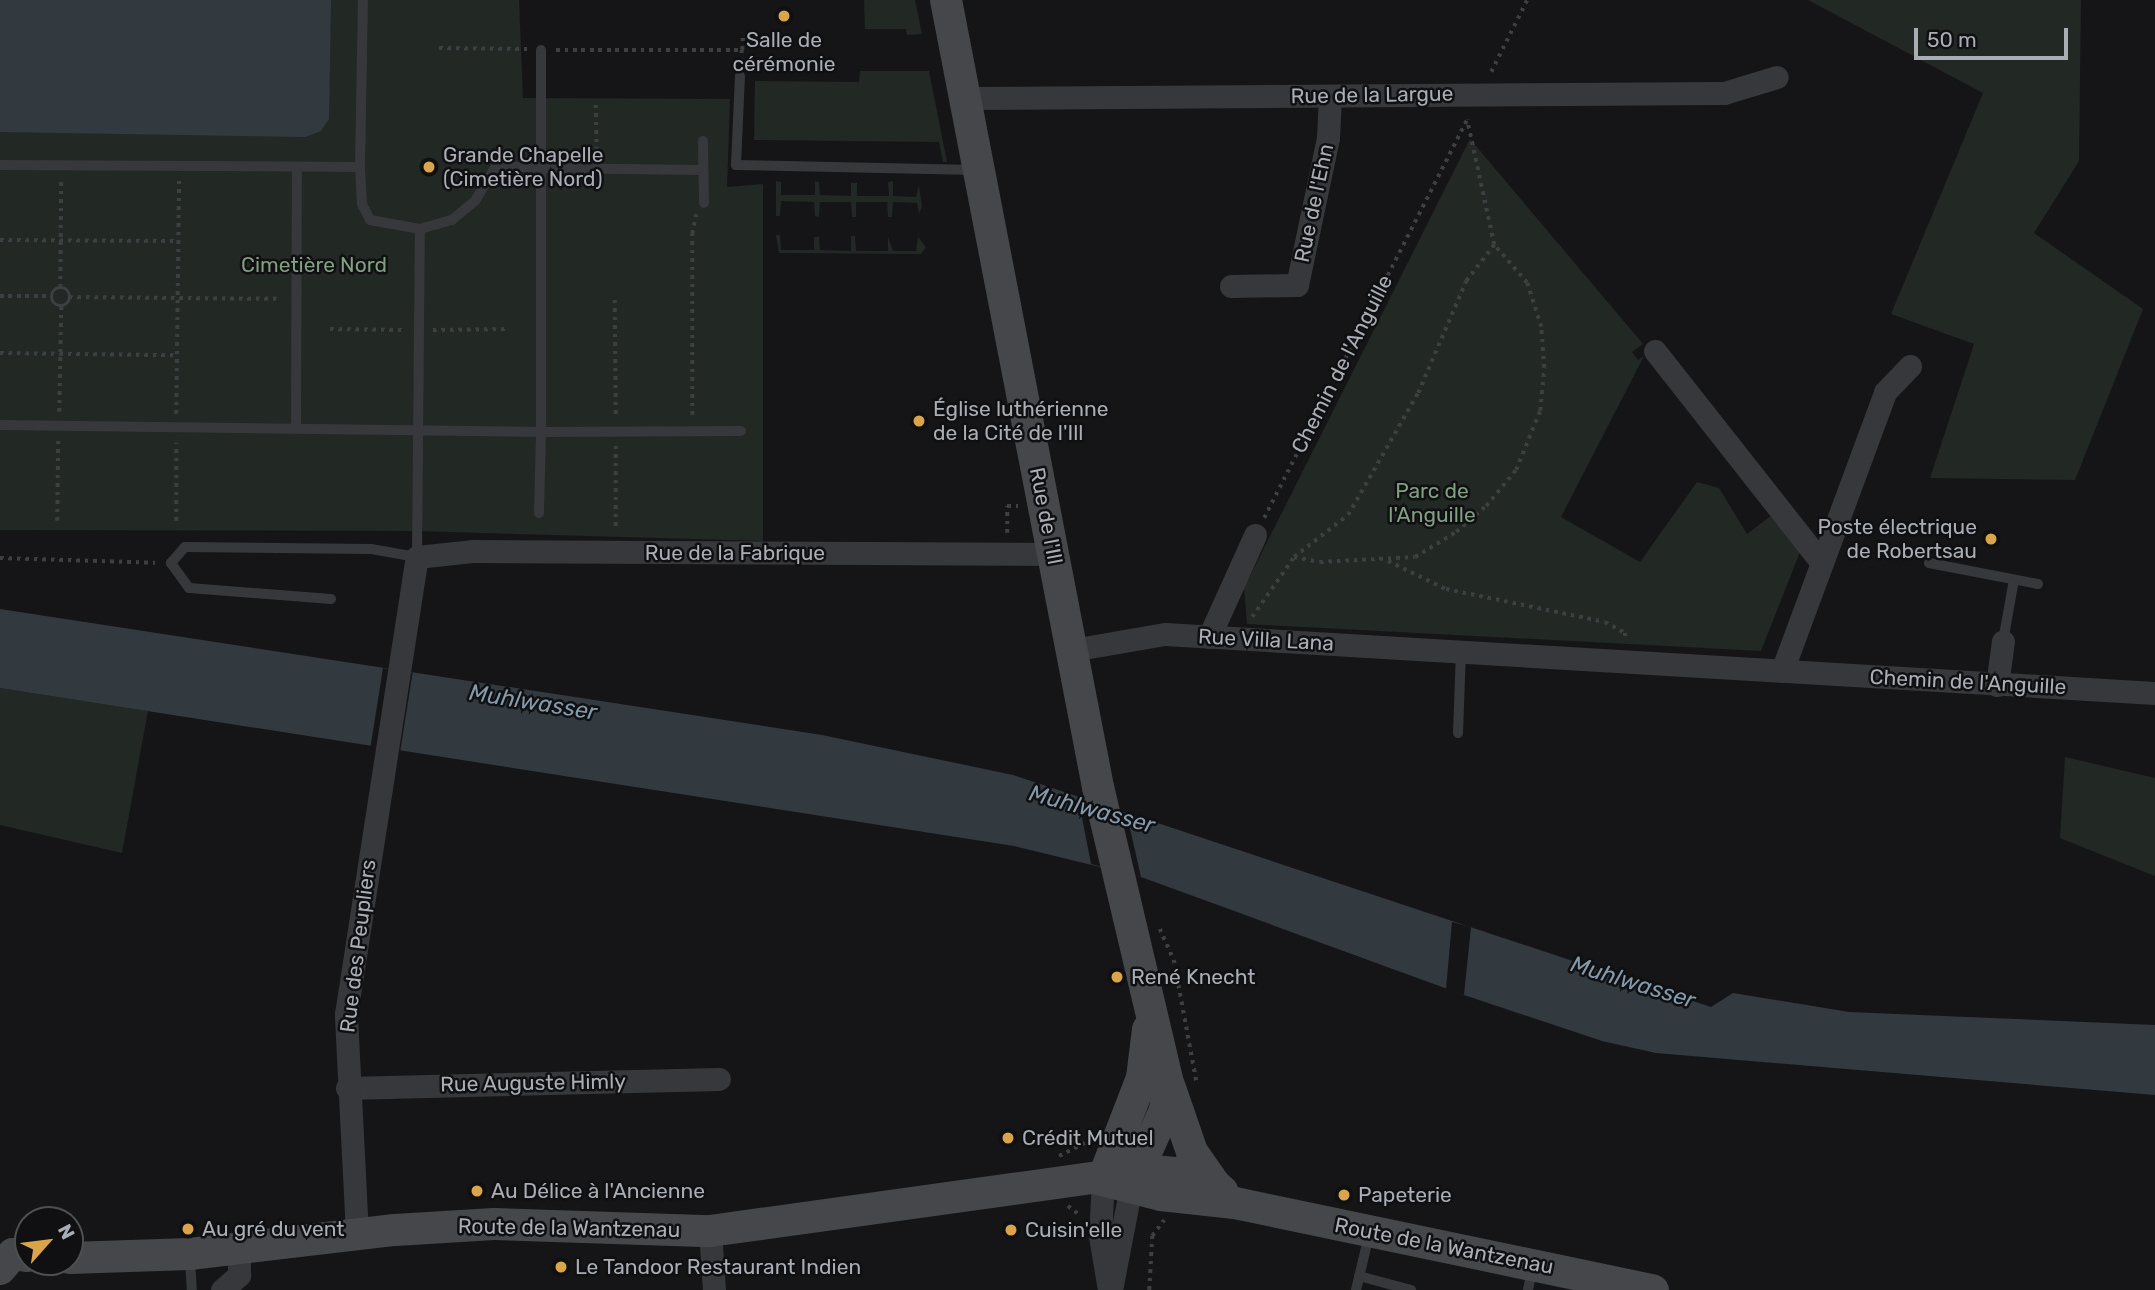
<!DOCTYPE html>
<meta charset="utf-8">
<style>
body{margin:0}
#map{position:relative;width:2155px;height:1290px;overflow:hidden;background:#151517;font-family:Rubik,sans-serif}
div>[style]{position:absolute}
.green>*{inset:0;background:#222823}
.water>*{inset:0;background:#323a40}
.pier>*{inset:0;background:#151517;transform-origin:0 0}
.path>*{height:3.5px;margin-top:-1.75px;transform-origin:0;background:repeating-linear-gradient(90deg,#3d3f42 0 3.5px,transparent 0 8.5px)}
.path>.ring{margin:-1.75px;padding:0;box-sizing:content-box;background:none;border:3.5px solid #3d3f42;border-radius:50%}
.service>*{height:10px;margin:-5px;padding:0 5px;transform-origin:5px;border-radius:5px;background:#37383b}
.minor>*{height:23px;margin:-11.5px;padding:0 11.5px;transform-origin:11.5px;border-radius:11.5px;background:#37383b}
.secondary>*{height:32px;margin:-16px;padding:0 16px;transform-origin:16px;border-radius:16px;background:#45474b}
.dots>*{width:19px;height:19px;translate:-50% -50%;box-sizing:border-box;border:4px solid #101012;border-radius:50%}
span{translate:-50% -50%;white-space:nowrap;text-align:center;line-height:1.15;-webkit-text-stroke:5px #101012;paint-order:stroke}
.poi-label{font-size:21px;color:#a9adb5}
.left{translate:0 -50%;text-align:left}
.right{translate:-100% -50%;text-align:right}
.street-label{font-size:21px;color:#a9adb5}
.park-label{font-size:21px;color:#829e83}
.water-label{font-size:23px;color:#849aac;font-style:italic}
.north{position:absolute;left:14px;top:1206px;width:70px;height:70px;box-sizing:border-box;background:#101012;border:2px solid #4d4f53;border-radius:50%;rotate:62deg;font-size:19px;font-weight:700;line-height:28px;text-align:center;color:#a9adb5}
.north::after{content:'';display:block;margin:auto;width:24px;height:32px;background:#daa54a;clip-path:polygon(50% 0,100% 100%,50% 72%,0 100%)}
.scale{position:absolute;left:1914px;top:28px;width:154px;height:32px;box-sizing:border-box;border:4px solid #a9adb5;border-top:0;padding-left:9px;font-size:21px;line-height:24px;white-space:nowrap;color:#a9adb5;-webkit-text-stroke:5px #101012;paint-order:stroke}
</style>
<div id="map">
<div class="green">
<i style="clip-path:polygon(0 0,519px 0,523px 98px,730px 99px,727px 187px,763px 184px,763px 541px,416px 531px,0 530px)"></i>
<i style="clip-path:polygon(864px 0,915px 0,922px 34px,907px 35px,906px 29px,865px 29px)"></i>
<i style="clip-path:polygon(1808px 0,2081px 0,2079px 161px,2034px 233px,2143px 309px,2075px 480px,1930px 478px,1974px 344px,1891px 314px,1983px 93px)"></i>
<i style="clip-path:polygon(860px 71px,929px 71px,947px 162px,943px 162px,939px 142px,754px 140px,755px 81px,859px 82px)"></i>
<i style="clip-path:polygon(1470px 139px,1643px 344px,1632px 352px,1638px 360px,1644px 356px,1561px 517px,1640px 562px,1697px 482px,1719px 488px,1747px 534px,1772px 515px,1800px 552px,1761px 651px,1247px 624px,1244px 588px)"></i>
<i style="clip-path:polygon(776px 181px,781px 182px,781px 195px,815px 195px,815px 181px,819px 182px,820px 195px,851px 196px,851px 183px,857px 183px,857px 196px,889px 196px,888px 182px,893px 181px,893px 196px,916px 197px,919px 185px,922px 206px,919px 214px,917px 203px,893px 202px,892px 217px,888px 217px,887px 202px,856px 202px,856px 217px,852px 217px,851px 202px,820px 202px,819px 217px,815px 216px,814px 202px,781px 201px,780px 216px,776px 216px)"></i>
<i style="clip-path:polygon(776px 235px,780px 235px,781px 250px,814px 250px,814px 237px,819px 237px,820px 250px,851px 251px,851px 236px,855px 236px,856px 251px,888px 251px,888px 237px,893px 251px,916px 251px,918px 237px,926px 247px,921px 254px,779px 253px)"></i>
<i style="clip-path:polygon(0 688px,148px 711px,122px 853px,0 825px)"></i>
<i style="clip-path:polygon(2065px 757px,2155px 778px,2155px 876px,2060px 838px)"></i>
</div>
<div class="water">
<i style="clip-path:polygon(0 0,331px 0,329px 119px,321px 131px,305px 137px,0 132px)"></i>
<i style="clip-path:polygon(0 609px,822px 735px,1013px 775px,1711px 1007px,1733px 993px,1849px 1012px,2155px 1025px,2155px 1095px,1656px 1053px,1602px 1041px,1464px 995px,1141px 877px,1014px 846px,0 688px)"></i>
</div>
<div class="pier">
<i style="left:383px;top:668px;width:30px;height:79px;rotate:9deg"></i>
<i style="clip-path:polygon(1078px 797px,1127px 815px,1141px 877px,1091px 864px)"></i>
<i style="clip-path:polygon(1452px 922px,1471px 927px,1464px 995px,1446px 989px)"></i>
</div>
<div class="path">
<i style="left:439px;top:48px;width:88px;rotate:0.7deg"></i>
<i style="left:556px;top:50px;width:186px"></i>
<i style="left:742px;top:50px;width:13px;rotate:94deg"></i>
<i style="left:742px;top:50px;width:17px;rotate:-87deg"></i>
<i style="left:1491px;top:72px;width:80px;rotate:-63.4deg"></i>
<i style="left:596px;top:105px;width:51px;rotate:88.9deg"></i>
<i style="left:0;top:240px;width:178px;rotate:0.3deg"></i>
<i style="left:60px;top:288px;width:107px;rotate:-89.5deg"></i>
<i class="ring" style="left:52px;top:288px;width:14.5px;height:14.5px"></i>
<i style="left:0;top:296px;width:52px"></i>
<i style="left:69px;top:297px;width:212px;rotate:0.5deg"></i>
<i style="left:615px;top:300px;width:117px;rotate:89.5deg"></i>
<i style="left:330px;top:329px;width:74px;rotate:0.8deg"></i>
<i style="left:433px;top:330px;width:75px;rotate:-0.8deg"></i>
<i style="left:0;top:353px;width:176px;rotate:0.7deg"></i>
<i style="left:59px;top:412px;width:107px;rotate:-88.9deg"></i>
<i style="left:176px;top:414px;width:234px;rotate:-89.3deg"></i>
<i style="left:692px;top:415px;width:181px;rotate:-90deg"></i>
<i style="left:692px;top:234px;width:20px;rotate:-79deg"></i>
<i style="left:616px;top:446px;width:85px;rotate:90deg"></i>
<i style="left:1264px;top:518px;width:447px;rotate:-63deg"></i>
<i style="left:57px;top:521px;width:80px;rotate:-89.3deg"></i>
<i style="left:176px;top:521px;width:78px;rotate:-90deg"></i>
<i style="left:1007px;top:533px;width:27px;rotate:-90deg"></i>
<i style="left:1007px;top:506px;width:11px"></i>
<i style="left:1294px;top:557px;width:68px;rotate:-37.9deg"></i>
<i style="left:1348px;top:515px;width:141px;rotate:-60.2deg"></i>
<i style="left:1418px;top:393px;width:122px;rotate:-66.8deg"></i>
<i style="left:1466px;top:281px;width:46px;rotate:-52.1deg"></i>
<i style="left:0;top:558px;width:155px;rotate:1.8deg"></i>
<i style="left:1388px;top:561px;width:64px;rotate:25.8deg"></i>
<i style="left:1446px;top:589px;width:162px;rotate:11.7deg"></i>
<i style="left:1605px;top:622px;width:23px;rotate:29deg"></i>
<i style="left:1625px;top:633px;width:8px;rotate:83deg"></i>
<i style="left:1252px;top:617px;width:73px;rotate:-55deg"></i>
<i style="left:1294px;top:557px;width:26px;rotate:11deg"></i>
<i style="left:1320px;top:562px;width:95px;rotate:-3deg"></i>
<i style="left:1415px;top:557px;width:48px;rotate:-31.4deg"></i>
<i style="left:1456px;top:532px;width:40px;rotate:-41deg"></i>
<i style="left:1486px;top:506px;width:47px;rotate:-50.2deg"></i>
<i style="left:1516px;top:470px;width:64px;rotate:-67.9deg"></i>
<i style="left:1540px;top:411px;width:43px;rotate:-84.7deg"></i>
<i style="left:1544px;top:368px;width:41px;rotate:-94.2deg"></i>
<i style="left:1541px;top:327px;width:46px;rotate:-107.7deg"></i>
<i style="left:1527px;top:283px;width:50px;rotate:-131deg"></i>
<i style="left:1494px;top:245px;width:128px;rotate:-102.2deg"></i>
<i style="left:1160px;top:929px;width:34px;rotate:66deg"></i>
<i style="left:1174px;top:960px;width:126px;rotate:79.5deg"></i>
<i style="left:1059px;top:1156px;width:34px;rotate:-27deg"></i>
<i style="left:1068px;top:1206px;width:16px;rotate:38deg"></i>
<i style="left:1149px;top:1290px;width:54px;rotate:-86.8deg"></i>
<i style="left:1152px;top:1236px;width:20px;rotate:-53deg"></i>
</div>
<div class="service">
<i style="left:740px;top:76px;width:89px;rotate:92.6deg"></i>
<i style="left:736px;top:165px;width:240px;rotate:1.2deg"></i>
<i style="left:703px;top:141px;width:62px;rotate:89.1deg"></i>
<i style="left:0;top:165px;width:360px;rotate:0.3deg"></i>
<i style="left:360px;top:167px;width:37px;rotate:87deg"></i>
<i style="left:362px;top:204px;width:18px;rotate:63deg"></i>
<i style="left:370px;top:220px;width:51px;rotate:10.2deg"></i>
<i style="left:360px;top:167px;width:167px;rotate:-89deg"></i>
<i style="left:0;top:425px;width:541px;rotate:0.74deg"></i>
<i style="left:541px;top:432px;width:264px;rotate:-90deg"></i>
<i style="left:541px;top:168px;width:162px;rotate:0.7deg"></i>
<i style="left:296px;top:428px;width:260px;rotate:-89.8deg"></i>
<i style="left:539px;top:513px;width:81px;rotate:-88.6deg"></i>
<i style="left:541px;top:432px;width:200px;rotate:-0.3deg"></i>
<i style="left:1929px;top:563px;width:111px;rotate:10.9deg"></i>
<i style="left:331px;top:599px;width:142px;rotate:-175.6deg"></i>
<i style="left:189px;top:588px;width:31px;rotate:-126deg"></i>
<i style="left:171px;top:563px;width:21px;rotate:-49deg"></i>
<i style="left:185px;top:547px;width:186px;rotate:0.6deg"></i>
<i style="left:371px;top:549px;width:47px;rotate:9.9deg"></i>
<i style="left:417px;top:557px;width:328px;rotate:-89.5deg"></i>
<i style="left:420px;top:229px;width:33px;rotate:-16deg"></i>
<i style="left:452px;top:220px;width:30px;rotate:-40deg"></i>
<i style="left:475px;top:201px;width:41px;rotate:-59deg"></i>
<i style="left:496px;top:166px;width:45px;rotate:2.5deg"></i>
<i style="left:541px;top:168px;width:118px;rotate:-90deg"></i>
<i style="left:2003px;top:641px;width:62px;rotate:-79.8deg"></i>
<i style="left:1458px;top:733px;width:82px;rotate:-87.9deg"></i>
<i style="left:190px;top:1257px;width:33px;rotate:87deg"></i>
<i style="left:1359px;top:1276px;width:54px;rotate:15.1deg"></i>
<i style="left:1356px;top:1290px;width:57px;rotate:-76.7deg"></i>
<i style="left:1528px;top:1290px;width:21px;rotate:-79deg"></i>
</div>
<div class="minor">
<i style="left:965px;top:98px;width:759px;rotate:-0.38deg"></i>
<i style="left:1724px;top:93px;width:55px;rotate:-16.8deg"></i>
<i style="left:1231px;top:286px;width:66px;rotate:-0.9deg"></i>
<i style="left:1297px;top:285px;width:150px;rotate:-78.1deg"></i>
<i style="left:1328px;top:138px;width:42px;rotate:-87.3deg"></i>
<i style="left:1655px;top:351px;width:270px;rotate:51.8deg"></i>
<i style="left:1209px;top:637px;width:112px;rotate:-65.7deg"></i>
<i style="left:1072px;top:650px;width:94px;rotate:-9.8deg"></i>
<i style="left:1165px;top:634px;width:992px;rotate:3.41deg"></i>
<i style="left:1782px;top:671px;width:297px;rotate:-69.7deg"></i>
<i style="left:1885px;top:392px;width:36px;rotate:-46deg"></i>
<i style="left:1997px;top:685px;width:44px;rotate:-82.2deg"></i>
<i style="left:347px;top:1088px;width:372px;rotate:-1.4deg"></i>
<i style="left:1103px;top:1179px;width:57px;rotate:93deg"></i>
<i style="left:1100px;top:1236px;width:55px;rotate:80.5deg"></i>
<i style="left:710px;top:1231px;width:59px;rotate:86.1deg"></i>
<i style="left:357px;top:1234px;width:220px;rotate:-92.9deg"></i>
<i style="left:346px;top:1014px;width:462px;rotate:-81.2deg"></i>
<i style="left:417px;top:557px;width:55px;rotate:-6.2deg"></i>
<i style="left:472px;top:551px;width:582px;rotate:0.3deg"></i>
<i style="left:222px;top:1290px;width:23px;rotate:-41deg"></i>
<i style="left:239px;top:1275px;width:25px;rotate:-90deg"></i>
<i style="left:1111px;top:1290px;width:106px;rotate:-79.1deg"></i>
</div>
<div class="secondary">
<i style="left:946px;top:0;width:802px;rotate:79.07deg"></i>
<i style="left:1098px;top:787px;width:304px;rotate:76.7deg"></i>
<i style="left:1168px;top:1083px;width:27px;rotate:96deg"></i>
<i style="left:1165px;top:1110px;width:83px;rotate:114.1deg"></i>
<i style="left:1170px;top:1088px;width:68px;rotate:71deg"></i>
<i style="left:1192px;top:1152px;width:39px;rotate:55deg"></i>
<i style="left:1121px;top:1168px;width:54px;rotate:5.3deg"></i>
<i style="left:1175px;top:1173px;width:41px;rotate:15.8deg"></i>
<i style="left:1214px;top:1184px;width:11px;rotate:41deg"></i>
<i style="left:1103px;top:1179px;width:108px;rotate:-68.9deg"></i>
<i style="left:1142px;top:1078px;width:49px;rotate:-83deg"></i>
<i style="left:70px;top:1258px;width:120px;rotate:-1.9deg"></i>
<i style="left:190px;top:1254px;width:206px;rotate:-6.7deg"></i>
<i style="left:395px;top:1230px;width:99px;rotate:-3.5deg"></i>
<i style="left:494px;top:1224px;width:216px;rotate:1.9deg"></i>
<i style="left:710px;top:1231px;width:388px;rotate:-7.9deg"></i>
<i style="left:1094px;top:1178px;width:69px;rotate:14.2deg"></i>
<i style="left:1161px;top:1195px;width:74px;rotate:6.2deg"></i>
<i style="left:1235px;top:1203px;width:427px;rotate:11.8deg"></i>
<i style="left:0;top:1269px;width:20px;rotate:-49deg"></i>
<i style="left:13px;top:1254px;width:15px;rotate:8deg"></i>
</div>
<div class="dots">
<i style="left:784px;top:16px;background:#daa54a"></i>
<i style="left:429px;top:167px;background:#daa54a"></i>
<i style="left:919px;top:421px;background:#daa54a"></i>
<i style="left:1991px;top:539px;background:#daa54a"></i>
<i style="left:1117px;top:977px;background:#daa54a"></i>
<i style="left:1008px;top:1138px;background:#daa54a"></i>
<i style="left:477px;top:1191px;background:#daa54a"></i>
<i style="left:1344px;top:1195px;background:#daa54a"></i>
<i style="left:188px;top:1229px;background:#daa54a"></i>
<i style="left:1011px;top:1230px;background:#daa54a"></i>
<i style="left:561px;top:1267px;background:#daa54a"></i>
</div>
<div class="poi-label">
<span style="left:784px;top:52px">Salle de<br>cérémonie</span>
<span class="left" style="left:443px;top:167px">Grande Chapelle<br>(Cimetière Nord)</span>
<span class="left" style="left:933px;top:421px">Église luthérienne<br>de la Cité de l'Ill</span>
<span class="right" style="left:1977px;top:539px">Poste électrique<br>de Robertsau</span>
<span class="left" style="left:1131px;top:977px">René Knecht</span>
<span class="left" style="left:1022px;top:1138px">Crédit Mutuel</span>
<span class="left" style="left:491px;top:1191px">Au Délice à l'Ancienne</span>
<span class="left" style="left:1358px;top:1195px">Papeterie</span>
<span class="left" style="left:202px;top:1229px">Au gré du vent</span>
<span class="left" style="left:1025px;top:1230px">Cuisin'elle</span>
<span class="left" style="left:575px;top:1267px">Le Tandoor Restaurant Indien</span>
</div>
<div class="street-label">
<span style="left:1372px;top:95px;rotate:-1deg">Rue de la Largue</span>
<span style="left:1314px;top:203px;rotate:-78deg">Rue de l'Ehn</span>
<span style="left:1342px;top:364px;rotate:-63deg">Chemin de l'Anguille</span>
<span style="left:1046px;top:516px;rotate:79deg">Rue de l'Ill</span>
<span style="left:735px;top:553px">Rue de la Fabrique</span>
<span style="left:1266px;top:640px;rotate:3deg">Rue Villa Lana</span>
<span style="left:1968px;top:682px;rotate:3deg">Chemin de l'Anguille</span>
<span style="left:358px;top:946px;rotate:-83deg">Rue des Peupliers</span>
<span style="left:533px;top:1083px;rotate:-1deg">Rue Auguste Himly</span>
<span style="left:569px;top:1228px;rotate:1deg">Route de la Wantzenau</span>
<span style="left:1444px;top:1246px;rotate:11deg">Route de la Wantzenau</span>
</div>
<div class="park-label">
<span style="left:314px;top:265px">Cimetière Nord</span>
<span style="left:1432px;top:503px">Parc de<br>l'Anguille</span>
</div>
<div class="water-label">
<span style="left:533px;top:702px;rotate:9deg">Muhlwasser</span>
<span style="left:1092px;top:809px;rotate:15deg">Muhlwasser</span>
<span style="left:1633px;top:982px;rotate:17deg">Muhlwasser</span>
</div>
<div class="north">N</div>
<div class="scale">50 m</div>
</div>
